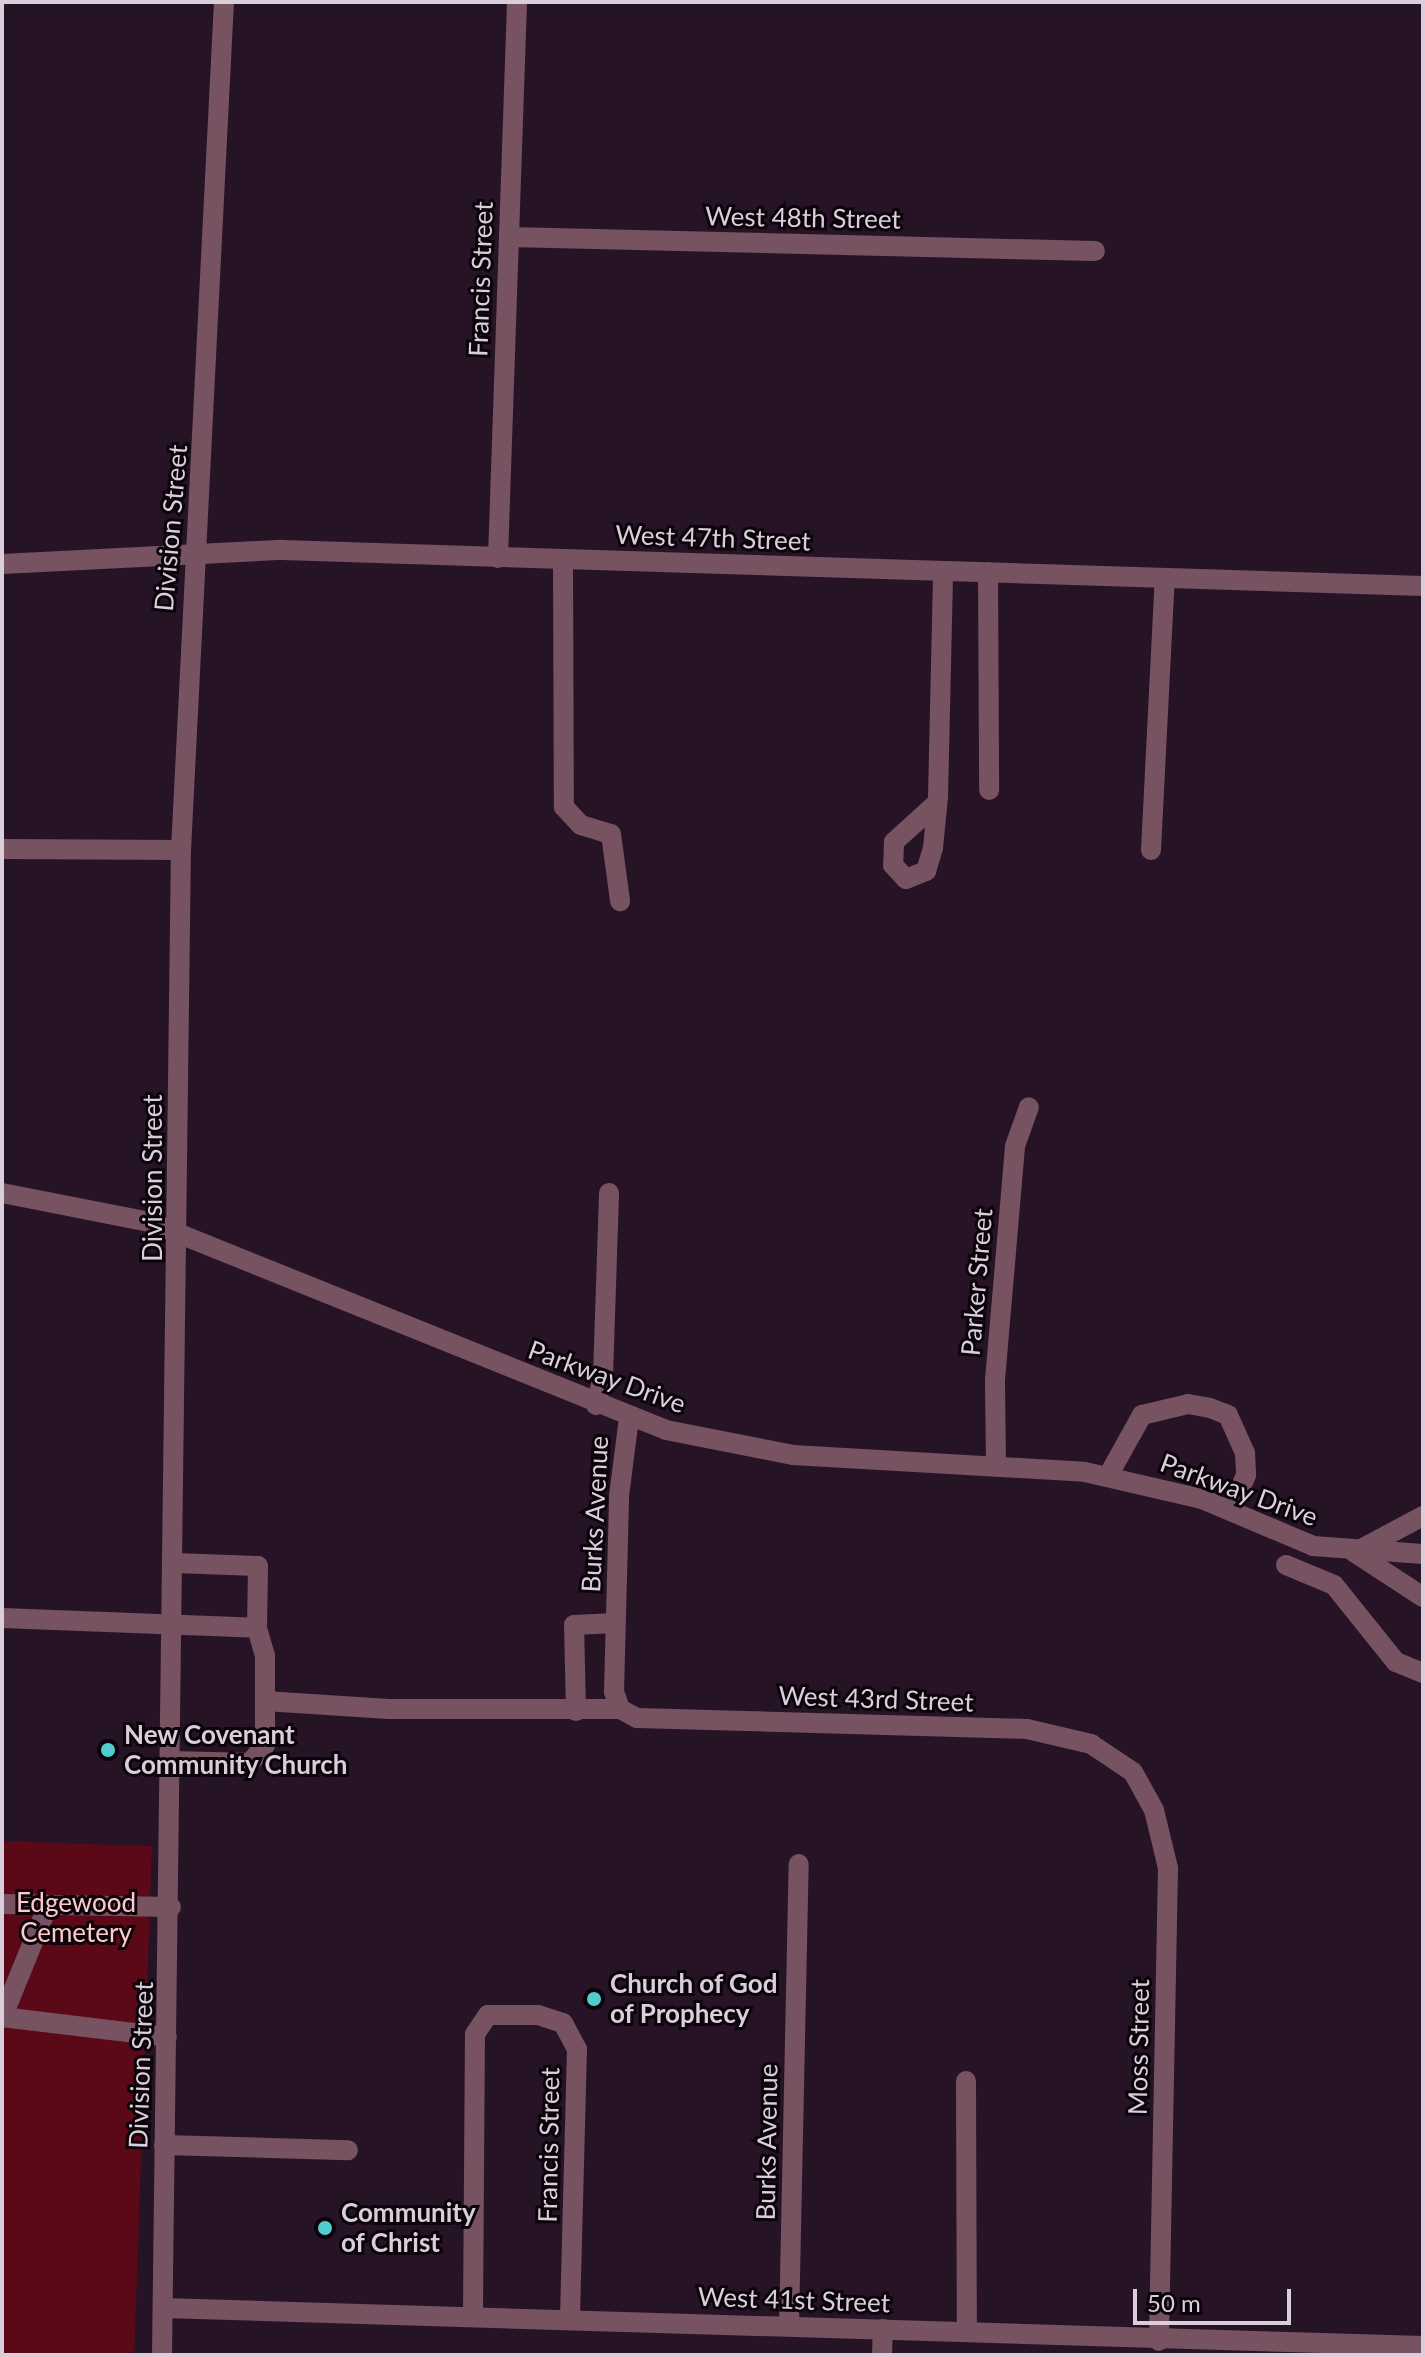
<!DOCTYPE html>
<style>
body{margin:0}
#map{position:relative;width:1425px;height:2357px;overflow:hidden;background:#261426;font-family:Lato,sans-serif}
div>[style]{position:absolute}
.green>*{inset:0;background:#5b0916;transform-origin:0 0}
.minor>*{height:20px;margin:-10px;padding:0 10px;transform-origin:10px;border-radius:10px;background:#775261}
.dots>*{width:22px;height:22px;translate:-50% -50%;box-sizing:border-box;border:4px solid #0b040b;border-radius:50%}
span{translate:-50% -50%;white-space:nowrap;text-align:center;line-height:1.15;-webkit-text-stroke:6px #0b040b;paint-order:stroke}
.street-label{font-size:26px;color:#daceda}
.poi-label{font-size:26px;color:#daceda;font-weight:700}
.left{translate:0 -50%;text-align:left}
.park-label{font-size:26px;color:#fdcac8}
.frame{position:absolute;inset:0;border:4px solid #daceda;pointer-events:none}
.scale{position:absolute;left:1133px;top:2289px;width:158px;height:36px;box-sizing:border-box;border:4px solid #daceda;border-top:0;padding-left:10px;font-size:24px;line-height:28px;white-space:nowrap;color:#daceda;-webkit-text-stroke:6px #0b040b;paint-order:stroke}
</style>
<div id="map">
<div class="green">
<i style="left:2px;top:1841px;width:150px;height:514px;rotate:2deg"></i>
</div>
<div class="minor">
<i style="left:509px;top:237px;width:586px;rotate:1.37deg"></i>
<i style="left:498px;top:558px;width:556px;rotate:-88.04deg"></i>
<i style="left:563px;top:560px;width:247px;rotate:89.8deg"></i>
<i style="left:564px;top:807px;width:25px;rotate:47deg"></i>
<i style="left:581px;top:825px;width:31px;rotate:17deg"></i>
<i style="left:611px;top:834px;width:68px;rotate:82.3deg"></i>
<i style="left:2px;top:564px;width:280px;rotate:-2.9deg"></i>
<i style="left:282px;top:550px;width:1142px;rotate:1.81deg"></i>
<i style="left:988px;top:572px;width:218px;rotate:89.7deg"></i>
<i style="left:937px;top:803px;width:58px;rotate:137.8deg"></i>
<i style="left:894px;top:842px;width:23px;rotate:92deg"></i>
<i style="left:893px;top:865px;width:19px;rotate:47deg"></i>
<i style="left:906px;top:879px;width:22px;rotate:-22deg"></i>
<i style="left:926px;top:871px;width:24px;rotate:-73deg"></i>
<i style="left:933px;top:848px;width:51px;rotate:-84.4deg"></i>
<i style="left:938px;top:797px;width:226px;rotate:-88.7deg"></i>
<i style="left:2px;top:849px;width:179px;rotate:0.3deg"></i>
<i style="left:1151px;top:850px;width:272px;rotate:-87.1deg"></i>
<i style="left:2px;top:1193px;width:151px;rotate:11.1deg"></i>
<i style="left:150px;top:1222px;width:556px;rotate:21.95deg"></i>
<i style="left:666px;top:1430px;width:129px;rotate:11.1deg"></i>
<i style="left:793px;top:1455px;width:292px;rotate:3.3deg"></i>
<i style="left:1085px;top:1472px;width:120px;rotate:13deg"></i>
<i style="left:1202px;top:1499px;width:121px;rotate:22.9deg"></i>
<i style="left:1313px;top:1546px;width:110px;rotate:4.2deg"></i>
<i style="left:596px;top:1405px;width:30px;rotate:-76deg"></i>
<i style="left:603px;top:1376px;width:183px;rotate:-88.1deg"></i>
<i style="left:996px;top:1465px;width:85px;rotate:-90.7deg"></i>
<i style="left:995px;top:1380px;width:235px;rotate:-85.1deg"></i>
<i style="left:1015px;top:1146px;width:41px;rotate:-70.3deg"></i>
<i style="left:1108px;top:1476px;width:70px;rotate:-60.9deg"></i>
<i style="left:1142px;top:1415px;width:47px;rotate:-13.4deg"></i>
<i style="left:1188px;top:1404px;width:22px;rotate:10deg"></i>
<i style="left:1210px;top:1408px;width:19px;rotate:21deg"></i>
<i style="left:1228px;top:1415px;width:42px;rotate:65.9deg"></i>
<i style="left:1245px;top:1453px;width:22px;rotate:87deg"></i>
<i style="left:1246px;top:1475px;width:38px;rotate:113deg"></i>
<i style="left:1361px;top:1549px;width:70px;rotate:-28deg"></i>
<i style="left:1354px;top:1552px;width:82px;rotate:33.1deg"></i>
<i style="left:175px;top:1563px;width:83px;rotate:2.1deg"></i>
<i style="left:258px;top:1566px;width:62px;rotate:90.9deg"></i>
<i style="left:1286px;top:1565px;width:52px;rotate:22.6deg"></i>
<i style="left:1334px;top:1585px;width:99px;rotate:51.2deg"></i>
<i style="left:1396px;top:1662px;width:29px;rotate:22deg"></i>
<i style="left:2px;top:1618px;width:255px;rotate:2.2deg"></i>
<i style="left:257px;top:1628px;width:29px;rotate:74deg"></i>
<i style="left:265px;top:1656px;width:89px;rotate:90deg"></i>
<i style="left:265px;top:1745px;width:23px;rotate:130deg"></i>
<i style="left:250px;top:1763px;width:77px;rotate:-178.5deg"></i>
<i style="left:265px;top:1701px;width:124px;rotate:3.7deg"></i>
<i style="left:389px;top:1709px;width:231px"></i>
<i style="left:620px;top:1709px;width:19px;rotate:28deg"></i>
<i style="left:637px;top:1718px;width:390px;rotate:1.6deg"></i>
<i style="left:1027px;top:1729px;width:66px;rotate:13.2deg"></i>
<i style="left:1091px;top:1744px;width:50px;rotate:33.7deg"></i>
<i style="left:1133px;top:1772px;width:43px;rotate:61.1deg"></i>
<i style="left:1154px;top:1810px;width:60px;rotate:76.4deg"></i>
<i style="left:1168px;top:1868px;width:473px;rotate:91.1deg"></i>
<i style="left:620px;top:1709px;width:18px;rotate:-109deg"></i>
<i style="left:614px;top:1692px;width:196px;rotate:-88.5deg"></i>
<i style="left:619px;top:1496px;width:79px;rotate:-82.7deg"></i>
<i style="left:576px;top:1711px;width:86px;rotate:-91.3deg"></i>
<i style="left:574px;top:1625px;width:41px;rotate:-2.8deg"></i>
<i style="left:2px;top:1904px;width:169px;rotate:1deg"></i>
<i style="left:2px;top:2017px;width:166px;rotate:6.9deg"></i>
<i style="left:2px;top:2018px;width:122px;rotate:-67.8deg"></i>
<i style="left:966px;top:2081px;width:251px;rotate:89.8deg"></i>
<i style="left:164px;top:2145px;width:184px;rotate:1.6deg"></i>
<i style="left:163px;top:2308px;width:1261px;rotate:1.73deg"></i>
<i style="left:473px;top:2316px;width:282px;rotate:-89.6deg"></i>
<i style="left:475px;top:2034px;width:23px;rotate:-56deg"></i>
<i style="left:488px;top:2015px;width:50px"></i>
<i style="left:538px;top:2015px;width:26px;rotate:18deg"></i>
<i style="left:563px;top:2023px;width:30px;rotate:62deg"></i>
<i style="left:577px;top:2049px;width:269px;rotate:91.5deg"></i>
<i style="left:789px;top:2326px;width:462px;rotate:-88.8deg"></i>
<i style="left:162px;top:2355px;width:1505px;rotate:-89.28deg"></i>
<i style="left:181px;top:850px;width:849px;rotate:-87.1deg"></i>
<i style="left:882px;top:2355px;width:26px;rotate:-88deg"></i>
</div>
<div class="dots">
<i style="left:108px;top:1750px;background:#52cdcd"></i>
<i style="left:594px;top:1999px;background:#52cdcd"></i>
<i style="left:325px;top:2228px;background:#52cdcd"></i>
</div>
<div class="street-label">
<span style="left:803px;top:218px;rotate:1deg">West 48th Street</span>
<span style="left:481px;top:279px;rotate:-88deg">Francis Street</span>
<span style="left:171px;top:528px;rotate:-85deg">Division Street</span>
<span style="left:713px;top:538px;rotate:2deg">West 47th Street</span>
<span style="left:153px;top:1178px;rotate:-90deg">Division Street</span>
<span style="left:977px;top:1282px;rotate:-85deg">Parker Street</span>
<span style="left:607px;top:1377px;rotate:20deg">Parkway Drive</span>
<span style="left:1239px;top:1490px;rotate:20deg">Parkway Drive</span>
<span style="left:595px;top:1514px;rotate:-87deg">Burks Avenue</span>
<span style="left:876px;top:1699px;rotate:2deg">West 43rd Street</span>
<span style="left:1139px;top:2047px;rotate:-89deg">Moss Street</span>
<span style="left:141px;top:2065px;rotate:-88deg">Division Street</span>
<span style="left:767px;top:2142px;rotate:-89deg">Burks Avenue</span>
<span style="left:549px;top:2145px;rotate:-89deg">Francis Street</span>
<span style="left:794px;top:2300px;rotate:2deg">West 41st Street</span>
</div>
<div class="poi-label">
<span class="left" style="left:124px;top:1750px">New Covenant<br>Community Church</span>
<span class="left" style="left:610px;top:1999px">Church of God<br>of Prophecy</span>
<span class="left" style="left:341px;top:2228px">Community<br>of Christ</span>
</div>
<div class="park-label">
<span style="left:76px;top:1918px">Edgewood<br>Cemetery</span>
</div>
<div class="frame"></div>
<div class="scale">50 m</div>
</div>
